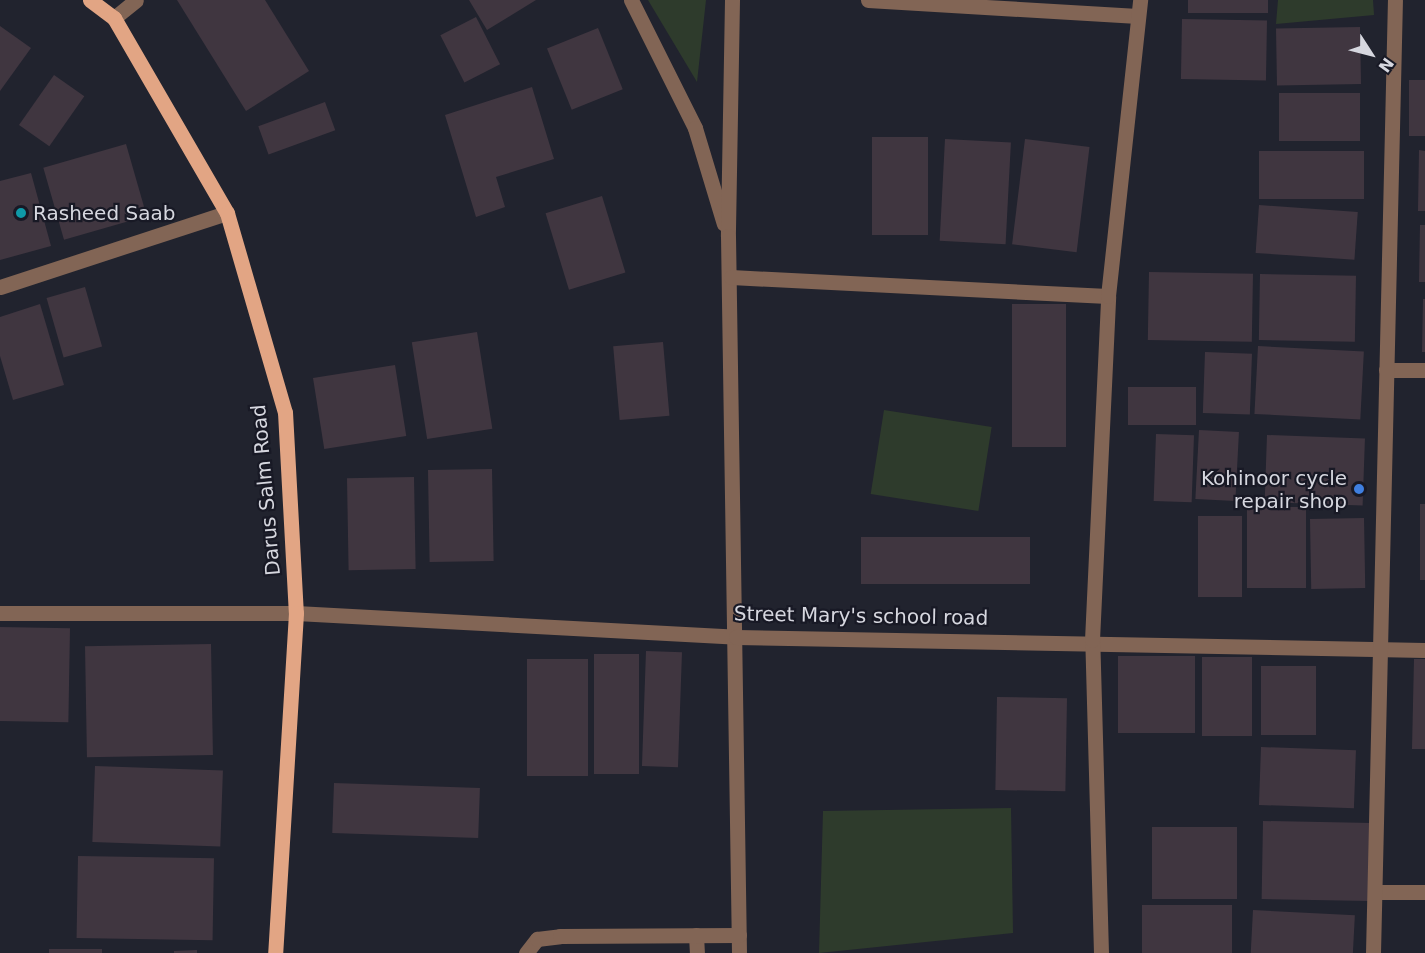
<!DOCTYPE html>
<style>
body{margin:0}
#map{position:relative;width:1425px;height:953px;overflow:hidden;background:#21232e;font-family:"DejaVu Sans",sans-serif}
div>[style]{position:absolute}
.green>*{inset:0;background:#2e3b2c;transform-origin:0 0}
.building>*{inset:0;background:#403640;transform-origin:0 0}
.minor>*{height:15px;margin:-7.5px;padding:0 7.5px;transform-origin:7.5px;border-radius:7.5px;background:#826555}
.major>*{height:15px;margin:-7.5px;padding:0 7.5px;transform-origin:7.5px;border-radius:7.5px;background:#e2a584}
.dots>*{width:16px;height:16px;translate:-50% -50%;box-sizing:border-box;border:3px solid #181925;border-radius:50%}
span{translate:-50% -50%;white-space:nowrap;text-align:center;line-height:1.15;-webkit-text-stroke:4.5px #181925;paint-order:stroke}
.poi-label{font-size:20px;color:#d6d7df}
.left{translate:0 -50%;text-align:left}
.right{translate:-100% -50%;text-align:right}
.street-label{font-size:20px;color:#d6d7df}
.north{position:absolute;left:1341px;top:24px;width:60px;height:60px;-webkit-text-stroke:4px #181925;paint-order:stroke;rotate:126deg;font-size:16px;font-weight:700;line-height:24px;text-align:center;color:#d6d7df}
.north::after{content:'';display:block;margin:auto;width:21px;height:27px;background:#d6d7df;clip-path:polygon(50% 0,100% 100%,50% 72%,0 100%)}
</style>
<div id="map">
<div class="green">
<i style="clip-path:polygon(648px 0,706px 0,697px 82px)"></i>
<i style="clip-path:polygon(1278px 0,1373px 0,1374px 15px,1276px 24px)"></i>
<i style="left:884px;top:410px;width:109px;height:85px;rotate:9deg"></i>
<i style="clip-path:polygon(1011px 808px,1013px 933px,819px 953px,823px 811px)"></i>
</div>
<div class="building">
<i style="clip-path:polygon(177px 0,265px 0,309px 71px,246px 111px)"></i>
<i style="clip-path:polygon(469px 0,536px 0,487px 30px)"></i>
<i style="left:1188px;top:0;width:80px;height:13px"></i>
<i style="left:476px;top:17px;width:53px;height:40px;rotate:63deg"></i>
<i style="left:1182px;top:19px;width:85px;height:60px;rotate:1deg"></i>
<i style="clip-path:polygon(0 26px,31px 48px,0 91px)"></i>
<i style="left:1360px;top:27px;width:57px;height:84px;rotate:89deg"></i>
<i style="left:598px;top:28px;width:66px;height:55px;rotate:68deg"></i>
<i style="left:54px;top:75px;width:37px;height:61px;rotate:35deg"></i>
<i style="left:1409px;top:80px;width:16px;height:56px"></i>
<i style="clip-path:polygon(532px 87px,554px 159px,496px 177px,505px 207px,476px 217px,445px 115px)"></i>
<i style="left:1279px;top:93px;width:81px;height:48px"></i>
<i style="left:325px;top:102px;width:30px;height:71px;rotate:70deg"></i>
<i style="left:872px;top:137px;width:56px;height:98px"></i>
<i style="left:945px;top:139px;width:66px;height:102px;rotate:3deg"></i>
<i style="left:1025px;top:139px;width:65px;height:106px;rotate:7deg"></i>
<i style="left:126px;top:144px;width:75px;height:86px;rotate:74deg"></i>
<i style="clip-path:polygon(1419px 150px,1425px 151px,1425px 211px,1418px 211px)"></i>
<i style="left:1259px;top:151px;width:105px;height:48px"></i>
<i style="clip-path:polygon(31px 173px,51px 246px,0 260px,0 181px)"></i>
<i style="left:602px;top:196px;width:80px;height:59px;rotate:73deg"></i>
<i style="left:1259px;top:205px;width:99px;height:48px;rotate:4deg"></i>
<i style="clip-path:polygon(1420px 225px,1425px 225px,1425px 282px,1419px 282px)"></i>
<i style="left:1149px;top:272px;width:104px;height:68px;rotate:1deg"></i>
<i style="left:1260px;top:274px;width:96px;height:66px;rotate:1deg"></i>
<i style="left:85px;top:287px;width:62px;height:40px;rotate:74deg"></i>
<i style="clip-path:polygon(1423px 299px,1425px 299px,1425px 352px,1422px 352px)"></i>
<i style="clip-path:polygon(40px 304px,64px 385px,13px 400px,0 356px,0 317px)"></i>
<i style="left:1066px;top:304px;width:143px;height:54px;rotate:90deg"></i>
<i style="left:477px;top:332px;width:98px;height:66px;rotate:81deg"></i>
<i style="left:663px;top:342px;width:74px;height:50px;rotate:85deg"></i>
<i style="left:1258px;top:346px;width:106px;height:68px;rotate:3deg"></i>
<i style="left:1205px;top:352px;width:47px;height:61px;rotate:2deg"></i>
<i style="left:395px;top:365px;width:72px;height:83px;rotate:81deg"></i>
<i style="left:1128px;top:387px;width:68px;height:38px"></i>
<i style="left:1199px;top:430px;width:40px;height:69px;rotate:3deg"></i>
<i style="left:1156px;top:434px;width:38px;height:67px;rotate:2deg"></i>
<i style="left:1267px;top:435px;width:98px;height:67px;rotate:2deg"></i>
<i style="left:492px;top:469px;width:92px;height:64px;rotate:89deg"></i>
<i style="left:414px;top:477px;width:92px;height:67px;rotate:89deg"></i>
<i style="left:1420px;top:504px;width:5px;height:76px"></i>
<i style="left:1247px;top:507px;width:59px;height:81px"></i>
<i style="left:1198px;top:516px;width:44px;height:81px"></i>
<i style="left:1364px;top:518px;width:70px;height:54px;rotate:89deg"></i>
<i style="left:861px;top:537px;width:169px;height:47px"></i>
<i style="left:0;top:627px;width:70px;height:94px;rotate:1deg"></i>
<i style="left:211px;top:644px;width:111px;height:126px;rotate:89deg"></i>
<i style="left:646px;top:651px;width:36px;height:115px;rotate:2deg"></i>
<i style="left:594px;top:654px;width:45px;height:120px"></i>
<i style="left:1195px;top:656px;width:77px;height:77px;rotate:90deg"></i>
<i style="left:1202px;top:657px;width:50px;height:79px"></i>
<i style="left:527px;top:659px;width:61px;height:117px"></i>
<i style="clip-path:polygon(1414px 659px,1425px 659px,1425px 749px,1412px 749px)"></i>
<i style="left:1261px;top:666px;width:55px;height:69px"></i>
<i style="left:997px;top:697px;width:70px;height:93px;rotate:1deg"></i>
<i style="left:1261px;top:747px;width:95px;height:58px;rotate:2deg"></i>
<i style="left:95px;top:766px;width:128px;height:76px;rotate:2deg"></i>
<i style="left:334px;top:783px;width:146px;height:50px;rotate:2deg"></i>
<i style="left:1263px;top:821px;width:109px;height:78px;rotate:1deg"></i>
<i style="left:1237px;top:827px;width:72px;height:85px;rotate:90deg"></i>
<i style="left:78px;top:856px;width:136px;height:82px;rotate:1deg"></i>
<i style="left:1232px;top:905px;width:48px;height:90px;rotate:90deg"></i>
<i style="left:1253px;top:910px;width:102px;height:43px;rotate:3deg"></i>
<i style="left:49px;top:949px;width:53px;height:4px"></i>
<i style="clip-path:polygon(197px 950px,197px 953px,174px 953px,174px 951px)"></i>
</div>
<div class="minor">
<i style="left:631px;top:0;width:143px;rotate:63.4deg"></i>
<i style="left:695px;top:128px;width:100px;rotate:73.2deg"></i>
<i style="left:732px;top:0;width:236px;rotate:91deg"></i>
<i style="left:728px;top:236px;width:717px;rotate:89.12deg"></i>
<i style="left:868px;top:0;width:270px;rotate:3.4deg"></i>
<i style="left:114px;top:18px;width:28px;rotate:-39deg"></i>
<i style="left:731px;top:277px;width:377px;rotate:2.9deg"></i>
<i style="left:0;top:287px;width:239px;rotate:-18.1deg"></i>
<i style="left:1386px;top:370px;width:39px"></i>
<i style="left:0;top:613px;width:296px"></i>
<i style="left:296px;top:613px;width:441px;rotate:3.1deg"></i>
<i style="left:736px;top:637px;width:689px;rotate:1.08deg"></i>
<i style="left:1375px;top:892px;width:50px"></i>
<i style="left:696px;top:935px;width:18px;rotate:87deg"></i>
<i style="left:526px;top:953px;width:18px;rotate:-52deg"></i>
<i style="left:537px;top:939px;width:23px;rotate:-7deg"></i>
<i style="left:560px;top:936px;width:179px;rotate:-0.3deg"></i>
<i style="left:1101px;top:953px;width:313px;rotate:-91.6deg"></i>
<i style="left:1092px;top:640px;width:344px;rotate:-87.3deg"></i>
<i style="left:1108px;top:296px;width:298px;rotate:-83.8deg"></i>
<i style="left:1373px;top:953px;width:953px;rotate:-88.68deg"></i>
</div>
<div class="major">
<i style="left:90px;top:0;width:30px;rotate:37deg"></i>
<i style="left:114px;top:18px;width:225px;rotate:59.9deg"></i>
<i style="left:227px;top:213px;width:207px;rotate:73.8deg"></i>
<i style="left:285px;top:412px;width:201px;rotate:86.9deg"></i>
<i style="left:296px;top:613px;width:341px;rotate:93.5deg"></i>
</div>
<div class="dots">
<i style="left:21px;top:213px;background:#0f9aa8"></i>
<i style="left:1359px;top:489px;background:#3f7fe0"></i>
</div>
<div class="poi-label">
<span class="left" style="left:33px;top:213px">Rasheed Saab</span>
<span class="right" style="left:1347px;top:490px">Kohinoor cycle<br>repair shop</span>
</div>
<div class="street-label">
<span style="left:266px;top:490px;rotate:-95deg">Darus Salm Road</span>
<span style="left:861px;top:616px;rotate:1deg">Street Mary's school road</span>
</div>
<div class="north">N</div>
</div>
